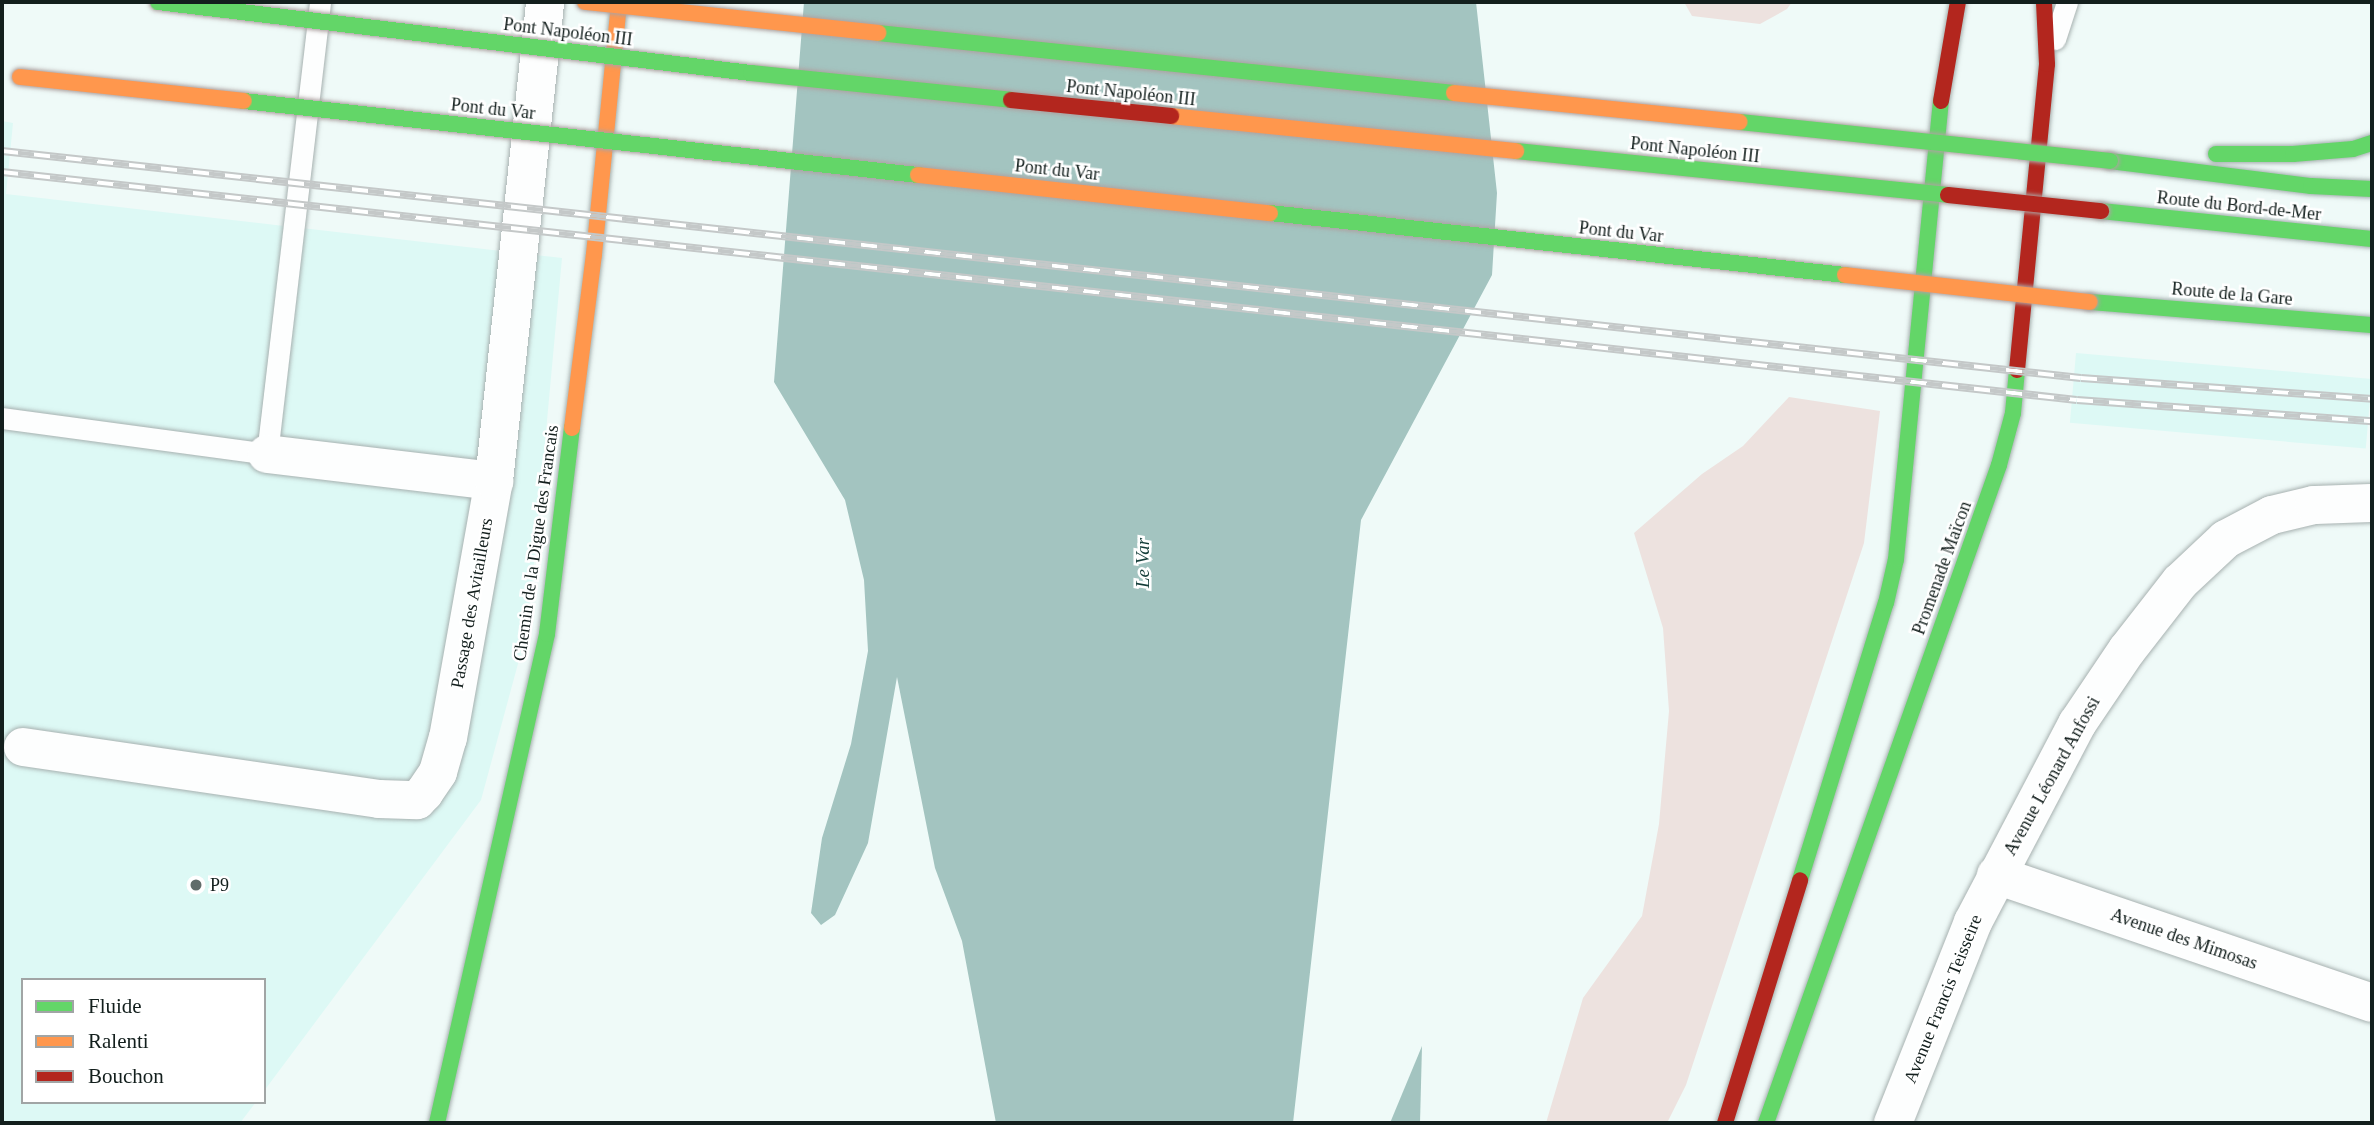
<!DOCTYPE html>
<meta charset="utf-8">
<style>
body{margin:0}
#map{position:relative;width:2374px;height:1125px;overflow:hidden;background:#effaf8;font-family:Georgia,serif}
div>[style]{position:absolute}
.built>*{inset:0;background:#ddf9f5;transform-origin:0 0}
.green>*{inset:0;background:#ede2df}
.water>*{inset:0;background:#a3c4c0}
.roads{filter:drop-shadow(0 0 2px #a7b1b0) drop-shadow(0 0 2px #a7b1b0)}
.lane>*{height:21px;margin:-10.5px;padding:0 10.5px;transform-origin:10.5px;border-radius:10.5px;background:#fdfefe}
.street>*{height:38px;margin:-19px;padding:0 19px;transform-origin:19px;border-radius:19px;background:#fdfefe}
.fast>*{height:16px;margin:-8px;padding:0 8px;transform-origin:8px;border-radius:8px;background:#63d668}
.slow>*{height:16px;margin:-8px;padding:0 8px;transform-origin:8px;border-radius:8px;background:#ff974d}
.jam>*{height:16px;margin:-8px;padding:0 8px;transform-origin:8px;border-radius:8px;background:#b3261e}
.rail>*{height:8px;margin-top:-4px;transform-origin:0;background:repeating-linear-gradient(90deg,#fff 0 16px,#c4c8c8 0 32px);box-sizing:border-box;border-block:2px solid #c4c8c8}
.bridges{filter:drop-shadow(0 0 2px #ada2a1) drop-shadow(0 0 2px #ada2a1)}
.fast-bridge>*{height:16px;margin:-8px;padding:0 8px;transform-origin:8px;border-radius:8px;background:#63d668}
.slow-bridge>*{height:16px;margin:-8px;padding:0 8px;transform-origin:8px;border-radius:8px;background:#ff974d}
.jam-bridge>*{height:16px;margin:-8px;padding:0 8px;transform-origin:8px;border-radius:8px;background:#b3261e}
.dots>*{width:19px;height:19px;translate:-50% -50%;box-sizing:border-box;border:4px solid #fff;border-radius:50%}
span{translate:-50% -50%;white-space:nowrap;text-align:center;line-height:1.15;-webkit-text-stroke:5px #fff;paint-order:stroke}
.street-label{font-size:18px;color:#131f1d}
.poi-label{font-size:18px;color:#131f1d}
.left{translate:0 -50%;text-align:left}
.water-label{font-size:19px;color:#133c38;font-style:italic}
.frame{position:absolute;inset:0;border:4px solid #131f1d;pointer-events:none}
.legend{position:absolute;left:21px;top:978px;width:245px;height:126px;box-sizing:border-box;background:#fff;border:2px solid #a1a5a5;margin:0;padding:9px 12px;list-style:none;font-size:21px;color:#131f1d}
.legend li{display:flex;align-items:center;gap:14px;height:35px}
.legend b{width:35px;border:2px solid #a1a5a5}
</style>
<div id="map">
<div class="built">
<i style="clip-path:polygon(2px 121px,13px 123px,6px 194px,562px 258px,528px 627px,481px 800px,264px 1091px,264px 980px,23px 980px,23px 1102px,256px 1102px,240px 1123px,2px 1123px)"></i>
<i style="left:2076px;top:353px;width:297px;height:70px;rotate:5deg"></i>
</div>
<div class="green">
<i style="clip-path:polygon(1684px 2px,1792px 2px,1787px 9px,1760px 24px,1692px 16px)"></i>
<i style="clip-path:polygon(1789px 397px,1880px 411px,1864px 543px,1686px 1085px,1667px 1123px,1546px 1123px,1583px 998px,1642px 916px,1659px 824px,1669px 711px,1663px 628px,1634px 533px,1702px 474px,1743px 446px)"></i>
</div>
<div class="water">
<i style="clip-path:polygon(804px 2px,1476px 2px,1497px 193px,1492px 275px,1361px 520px,1293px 1123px,996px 1123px,962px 941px,935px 868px,897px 677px,868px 843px,835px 915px,821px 925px,811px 913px,822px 838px,851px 744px,868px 651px,864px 580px,845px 500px,774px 382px)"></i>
<i style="clip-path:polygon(1422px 1046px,1420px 1123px,1390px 1123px)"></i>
</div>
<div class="roads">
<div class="lane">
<i style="left:2055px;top:39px;width:39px;rotate:-72deg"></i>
<i style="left:2px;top:418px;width:267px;rotate:7.7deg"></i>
<i style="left:267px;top:454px;width:455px;rotate:-83.3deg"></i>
</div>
<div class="street">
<i style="left:267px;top:454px;width:229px;rotate:6.8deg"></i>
<i style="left:23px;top:747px;width:360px;rotate:8.3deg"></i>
<i style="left:379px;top:799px;width:38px;rotate:2deg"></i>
<i style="left:417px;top:800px;width:10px;rotate:-45deg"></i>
<i style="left:424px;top:793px;width:25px;rotate:-56deg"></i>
<i style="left:438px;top:772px;width:35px;rotate:-74deg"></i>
<i style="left:448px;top:738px;width:261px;rotate:-79.9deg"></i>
<i style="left:494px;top:481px;width:482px;rotate:-83.9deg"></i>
<i style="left:1996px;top:875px;width:397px;rotate:18.8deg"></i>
<i style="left:1893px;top:1123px;width:216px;rotate:-68.3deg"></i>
<i style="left:1973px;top:922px;width:224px;rotate:-62.3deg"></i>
<i style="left:2077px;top:724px;width:89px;rotate:-56deg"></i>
<i style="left:2127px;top:650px;width:86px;rotate:-52.1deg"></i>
<i style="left:2180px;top:582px;width:63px;rotate:-43.1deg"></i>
<i style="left:2226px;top:539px;width:52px;rotate:-27.6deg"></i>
<i style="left:2272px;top:515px;width:43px;rotate:-13.4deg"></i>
<i style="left:2314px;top:505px;width:58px;rotate:-2deg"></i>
</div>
<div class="fast">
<i style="left:2216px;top:154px;width:77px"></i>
<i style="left:2293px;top:154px;width:60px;rotate:-4.8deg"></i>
<i style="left:2353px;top:149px;width:20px;rotate:-18deg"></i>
<i style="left:2110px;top:161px;width:203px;rotate:7.1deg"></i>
<i style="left:2311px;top:186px;width:61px;rotate:2.8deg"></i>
<i style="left:2101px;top:211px;width:272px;rotate:5.9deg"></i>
<i style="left:2090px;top:302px;width:283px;rotate:4.7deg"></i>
<i style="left:1800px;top:880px;width:290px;rotate:-72.8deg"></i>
<i style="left:1886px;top:603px;width:45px;rotate:-77.2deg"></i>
<i style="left:1896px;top:559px;width:460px;rotate:-84.4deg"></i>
<i style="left:437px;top:1123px;width:501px;rotate:-77.32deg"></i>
<i style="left:547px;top:634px;width:208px;rotate:-83.1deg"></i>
<i style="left:1766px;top:1123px;width:698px;rotate:-70.5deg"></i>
<i style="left:1999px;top:465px;width:54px;rotate:-74.9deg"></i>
<i style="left:2013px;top:413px;width:43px;rotate:-84.7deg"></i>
</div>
<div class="slow">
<i style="left:572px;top:428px;width:175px;rotate:-82.8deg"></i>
<i style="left:594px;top:254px;width:253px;rotate:-84.3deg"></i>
</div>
<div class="jam">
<i style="left:1941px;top:101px;width:100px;rotate:-80.3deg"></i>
<i style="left:2017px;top:370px;width:307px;rotate:-84.4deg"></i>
<i style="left:2047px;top:64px;width:62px;rotate:-92.8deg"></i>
<i style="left:1725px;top:1123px;width:254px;rotate:-72.8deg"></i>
</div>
</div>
<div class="rail">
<i style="left:2px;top:151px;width:2091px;rotate:6.23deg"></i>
<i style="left:2081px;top:378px;width:292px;rotate:4.1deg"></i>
<i style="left:2px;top:172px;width:2087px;rotate:6.27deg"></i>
<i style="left:2077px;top:400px;width:296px;rotate:4.1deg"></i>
</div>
<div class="bridges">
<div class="fast-bridge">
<i style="left:158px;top:2px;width:597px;rotate:6.83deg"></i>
<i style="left:751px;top:73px;width:261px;rotate:5.9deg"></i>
<i style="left:878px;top:33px;width:579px;rotate:5.95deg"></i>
<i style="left:244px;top:101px;width:678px;rotate:6.27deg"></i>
<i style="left:1740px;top:122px;width:372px;rotate:6deg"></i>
<i style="left:1516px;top:151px;width:434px;rotate:5.8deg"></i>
<i style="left:1270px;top:213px;width:578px;rotate:6.15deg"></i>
</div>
<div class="slow-bridge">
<i style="left:585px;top:2px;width:295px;rotate:6deg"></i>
<i style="left:20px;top:77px;width:225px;rotate:6.1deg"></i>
<i style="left:1454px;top:93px;width:287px;rotate:5.8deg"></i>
<i style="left:1171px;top:116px;width:347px;rotate:5.8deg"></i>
<i style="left:918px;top:175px;width:354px;rotate:6.2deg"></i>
<i style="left:1845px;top:275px;width:246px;rotate:6.3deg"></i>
</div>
<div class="jam-bridge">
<i style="left:1011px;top:100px;width:161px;rotate:5.7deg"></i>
<i style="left:1948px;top:195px;width:154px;rotate:6deg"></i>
</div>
</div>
<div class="dots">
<i style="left:196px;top:885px;background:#606c6a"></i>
</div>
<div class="street-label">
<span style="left:568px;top:32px;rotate:7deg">Pont Napoléon III</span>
<span style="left:1131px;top:93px;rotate:6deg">Pont Napoléon III</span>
<span style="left:493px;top:109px;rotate:6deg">Pont du Var</span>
<span style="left:1695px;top:150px;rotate:6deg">Pont Napoléon III</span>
<span style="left:1057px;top:170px;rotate:6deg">Pont du Var</span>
<span style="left:2239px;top:206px;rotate:6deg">Route du Bord-de-Mer</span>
<span style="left:1621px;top:232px;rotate:6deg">Pont du Var</span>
<span style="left:2232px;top:294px;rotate:5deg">Route de la Gare</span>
<span style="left:536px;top:543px;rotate:-82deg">Chemin de la Digue des Francais</span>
<span style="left:1942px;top:568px;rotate:-70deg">Promenade Maïcon</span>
<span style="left:472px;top:603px;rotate:-80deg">Passage des Avitailleurs</span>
<span style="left:2052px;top:776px;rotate:-61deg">Avenue Léonard Anfossi</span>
<span style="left:2184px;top:939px;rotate:19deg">Avenue des Mimosas</span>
<span style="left:1943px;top:999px;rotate:-68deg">Avenue Francis Teisseire</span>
</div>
<div class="poi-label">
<span class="left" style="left:210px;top:885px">P9</span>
</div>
<div class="water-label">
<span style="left:1143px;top:563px;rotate:-90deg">Le Var</span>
</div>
<div class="frame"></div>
<ul class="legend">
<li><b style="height:9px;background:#63d668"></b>Fluide</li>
<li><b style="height:9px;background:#ff974d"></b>Ralenti</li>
<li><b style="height:9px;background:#b3261e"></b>Bouchon</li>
</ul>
</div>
